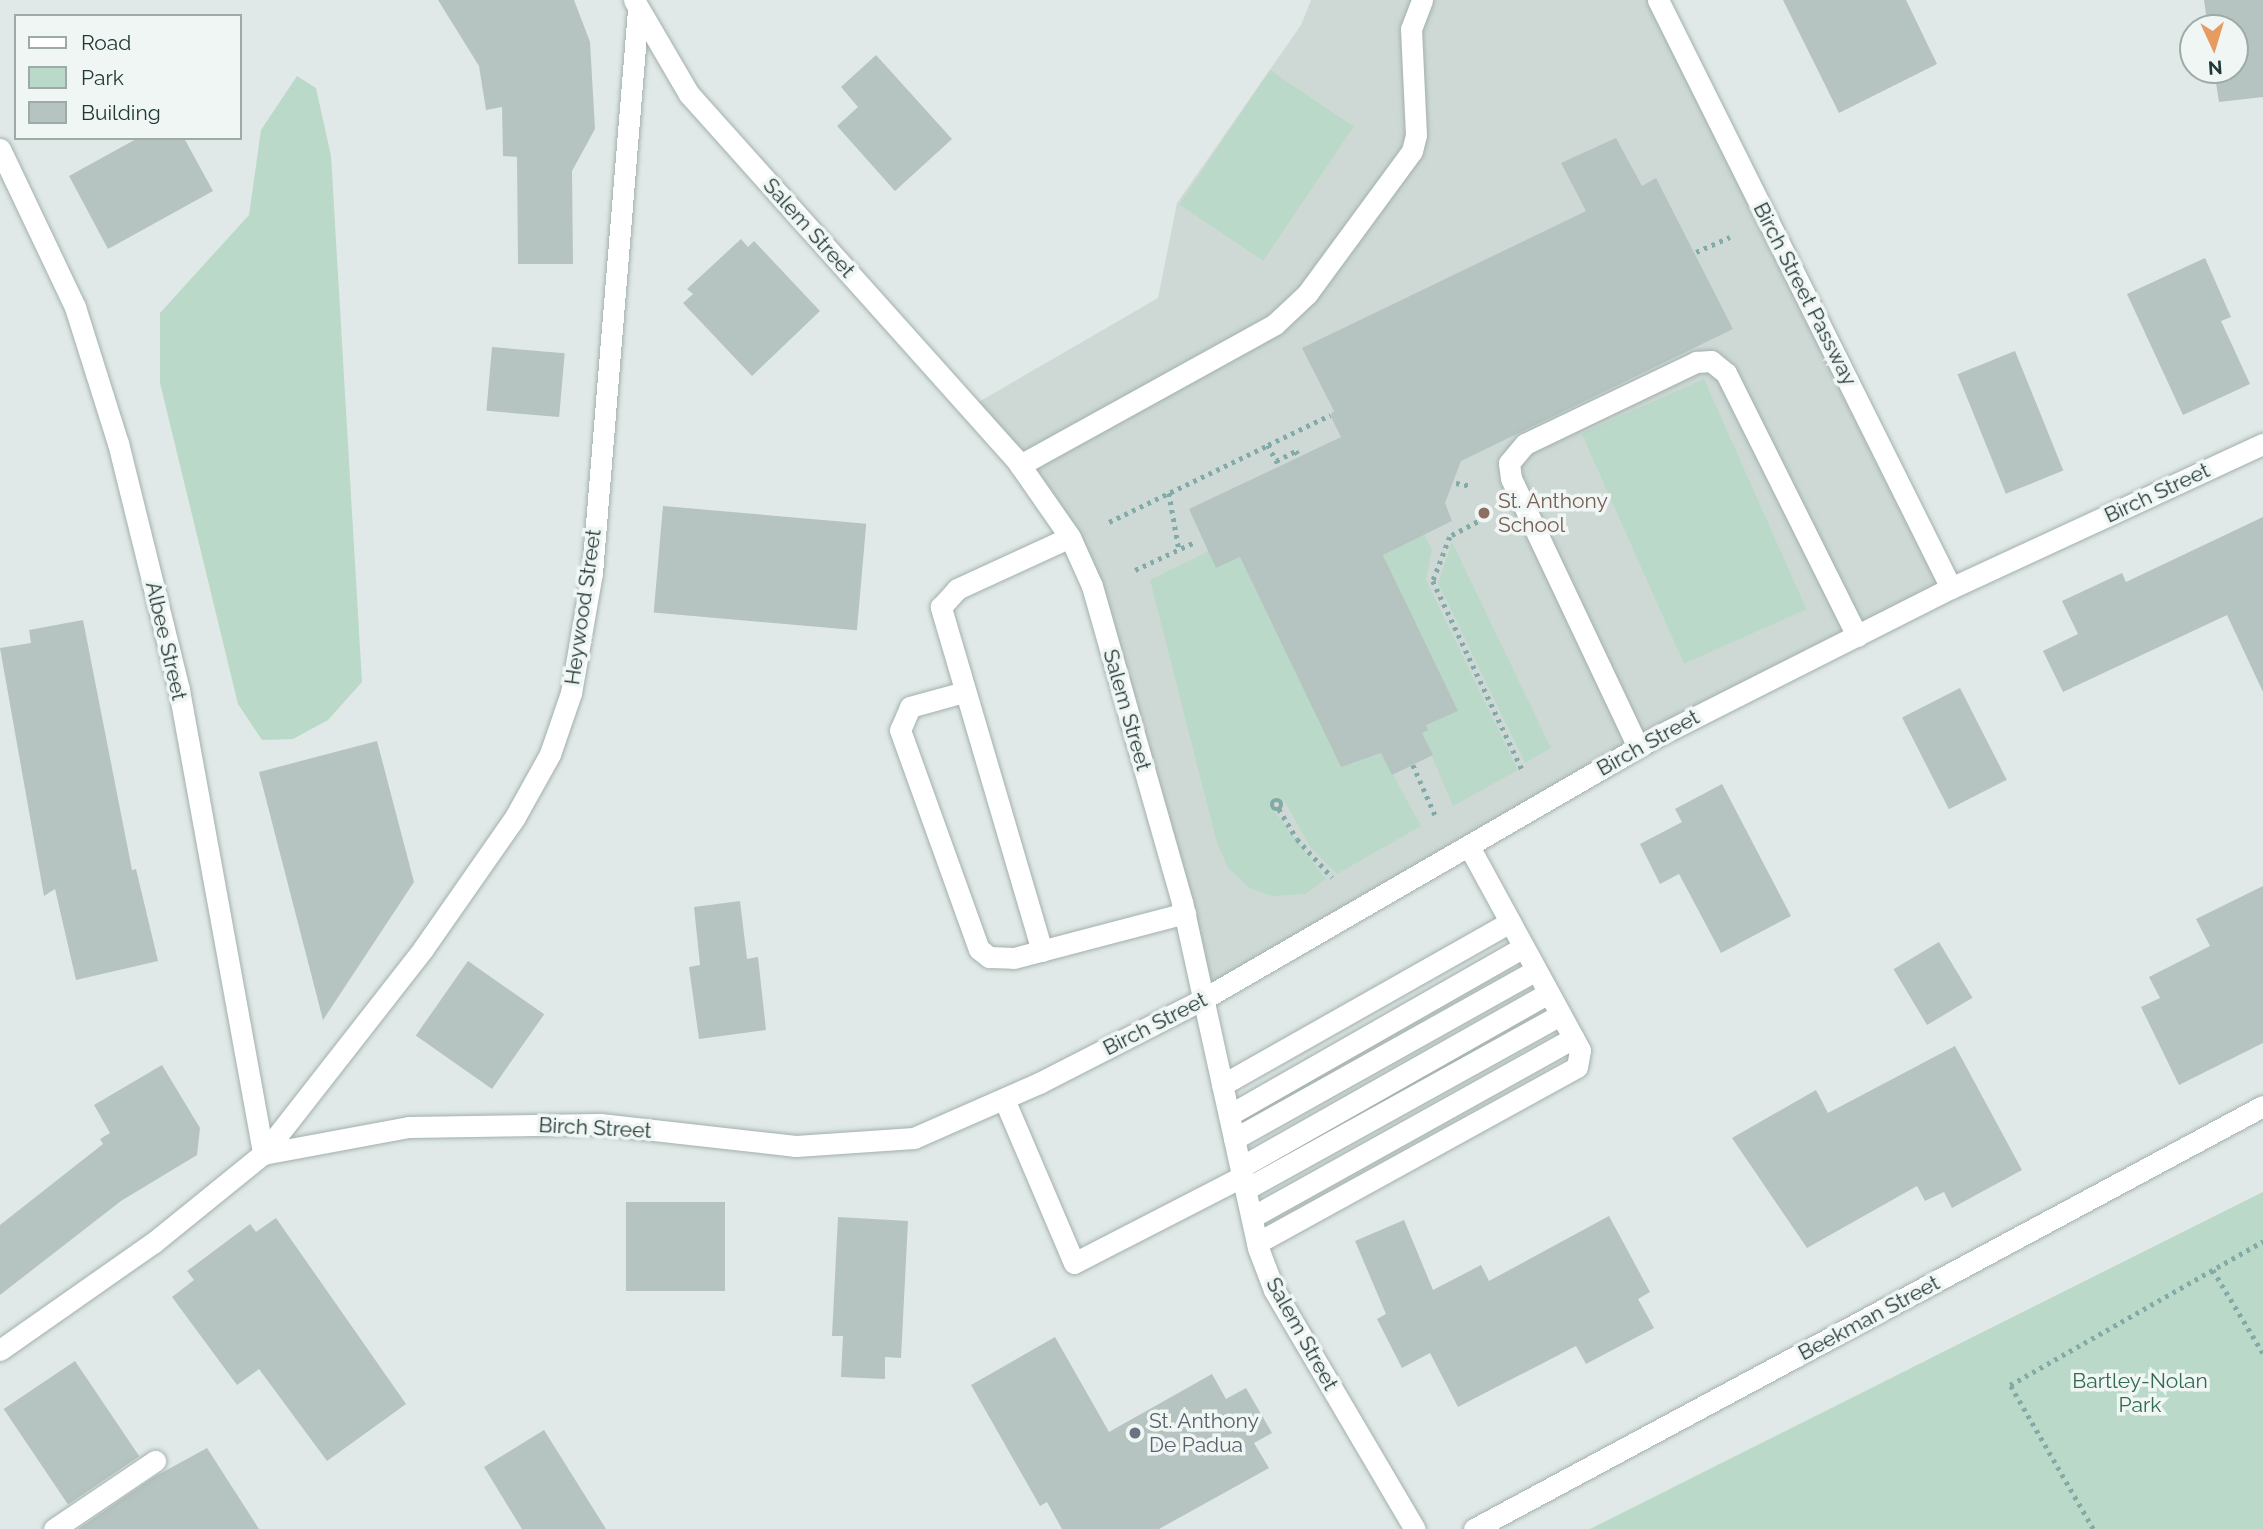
<!DOCTYPE html>
<style>
body{margin:0}
#map{position:relative;width:2263px;height:1529px;overflow:hidden;background:#e0e9e7;font-family:Raleway,sans-serif}
div>[style]{position:absolute}
.built>*{inset:0;background:#ced9d6}
.green>*{inset:0;background:#bad9c8;transform-origin:0 0}
.building>*{inset:0;background:#b5c4c0;transform-origin:0 0}
.path>*{height:4.5px;margin-top:-2.25px;transform-origin:0;background:repeating-linear-gradient(90deg,#82aaa6 0 3.5px,transparent 0 8.5px)}
.path>.ring{margin:-2.25px;padding:0;box-sizing:content-box;background:none;border:4.5px solid #82aaa6;border-radius:50%}
.roads{filter:drop-shadow(0 0 2px #a3b0ae) drop-shadow(0 0 2px #a3b0ae)}
.lane>*{height:21px;margin:-10.5px;padding:0 10.5px;transform-origin:10.5px;border-radius:10.5px;background:#fff}
.street>*{height:21px;margin:-10.5px;padding:0 10.5px;transform-origin:10.5px;border-radius:10.5px;background:#fff}
.dots>*{width:19px;height:19px;translate:-50% -50%;box-sizing:border-box;border:4px solid #f0f6f4;border-radius:50%}
span{translate:-50% -50%;white-space:nowrap;text-align:center;line-height:1.15;-webkit-text-stroke:7px #f0f6f4;paint-order:stroke}
.street-label{font-size:21px;color:#223836}
.education-label{font-size:21px;color:#785e54}
.left{translate:0 -50%;text-align:left}
.park-label{font-size:21px;color:#306b52}
.worship-label{font-size:21px;color:#5b616d}
.legend{position:absolute;left:14px;top:14px;width:228px;height:126px;box-sizing:border-box;background:#f0f6f4;border:2px solid #9eaaa8;margin:0;padding:9px 12px;list-style:none;font-size:21px;color:#223836}
.legend li{display:flex;align-items:center;gap:14px;height:35px}
.legend b{width:35px;border:2px solid #9eaaa8}
.north{position:absolute;left:2179px;top:14px;width:70px;height:70px;box-sizing:border-box;background:#f0f6f4;border:2px solid #9eaaa8;border-radius:50%;rotate:176deg;font-size:19px;font-weight:700;line-height:28px;text-align:center;color:#223836}
.north::after{content:'';display:block;margin:auto;width:24px;height:32px;background:#e69b61;clip-path:polygon(50% 0,100% 100%,50% 72%,0 100%)}
</style>
<div id="map">
<div class="built">
<i style="clip-path:polygon(1311px 0,1658px 0,1951px 588px,1205px 998px,1092px 586px,970px 407px,1158px 298px,1177px 203px,1301px 25px)"></i>
</div>
<div class="green">
<i style="left:1270px;top:70px;width:101px;height:162px;rotate:34deg"></i>
<i style="clip-path:polygon(297px 76px,316px 88px,331px 156px,362px 682px,328px 720px,293px 739px,262px 740px,238px 704px,160px 383px,160px 313px,249px 215px,261px 130px)"></i>
<i style="left:1704px;top:379px;width:252px;height:134px;rotate:66deg"></i>
<i style="clip-path:polygon(1424px 534px,1432px 549px,1426px 580px,1518px 770px,1453px 806px,1422px 733px,1426px 725px,1457px 710px,1380px 548px)"></i>
<i style="clip-path:polygon(1452px 542px,1551px 748px,1525px 763px,1438px 583px)"></i>
<i style="clip-path:polygon(1209px 551px,1216px 568px,1240px 557px,1341px 766px,1381px 753px,1421px 826px,1337px 874px,1310px 847px,1285px 802px,1275px 799px,1272px 808px,1326px 879px,1305px 894px,1272px 896px,1250px 888px,1228px 868px,1217px 843px,1150px 580px)"></i>
<i style="clip-path:polygon(2263px 1192px,2263px 1529px,1590px 1529px,1967px 1340px)"></i>
</div>
<div class="building">
<i style="clip-path:polygon(438px 0,574px 0,590px 42px,595px 129px,572px 171px,573px 264px,518px 264px,517px 157px,503px 156px,502px 107px,486px 110px,479px 66px)"></i>
<i style="clip-path:polygon(1783px 0,1906px 0,1937px 64px,1839px 113px)"></i>
<i style="clip-path:polygon(2204px 0,2263px 0,2263px 97px,2219px 102px,2214px 70px,2235px 70px,2235px 28px,2208px 28px)"></i>
<i style="clip-path:polygon(876px 55px,952px 139px,895px 191px,837px 126px,858px 107px,841px 87px)"></i>
<i style="clip-path:polygon(138px 138px,184px 138px,213px 191px,108px 249px,69px 176px)"></i>
<i style="clip-path:polygon(1616px 138px,1642px 186px,1656px 178px,1733px 329px,1461px 461px,1445px 503px,1452px 521px,1383px 555px,1458px 711px,1426px 725px,1428px 730px,1422px 733px,1433px 755px,1392px 775px,1381px 753px,1341px 767px,1240px 557px,1216px 568px,1189px 509px,1341px 437px,1330px 415px,1334px 411px,1302px 348px,1586px 211px,1561px 163px)"></i>
<i style="clip-path:polygon(741px 239px,748px 247px,754px 241px,820px 311px,752px 376px,683px 303px,693px 294px,687px 289px)"></i>
<i style="clip-path:polygon(2205px 258px,2231px 317px,2221px 321px,2250px 384px,2183px 415px,2127px 294px)"></i>
<i style="left:492px;top:347px;width:73px;height:64px;rotate:5deg"></i>
<i style="left:2015px;top:351px;width:129px;height:62px;rotate:68deg"></i>
<i style="left:663px;top:506px;width:204px;height:107px;rotate:5deg"></i>
<i style="clip-path:polygon(2263px 517px,2263px 692px,2227px 615px,2063px 692px,2043px 651px,2078px 634px,2062px 601px,2122px 573px,2126px 582px)"></i>
<i style="clip-path:polygon(83px 620px,132px 870px,136px 869px,158px 961px,76px 980px,55px 889px,44px 896px,0 648px,31px 643px,29px 630px)"></i>
<i style="left:1960px;top:688px;width:103px;height:65px;rotate:63deg"></i>
<i style="clip-path:polygon(377px 741px,414px 882px,323px 1020px,259px 772px)"></i>
<i style="clip-path:polygon(1722px 784px,1791px 916px,1721px 953px,1679px 874px,1660px 884px,1640px 844px,1682px 822px,1675px 809px)"></i>
<i style="clip-path:polygon(2263px 886px,2263px 1043px,2179px 1085px,2141px 1007px,2160px 998px,2149px 977px,2210px 946px,2196px 919px)"></i>
<i style="clip-path:polygon(740px 901px,747px 959px,758px 957px,766px 1030px,699px 1039px,689px 967px,700px 965px,694px 907px)"></i>
<i style="left:1939px;top:942px;width:65px;height:53px;rotate:59deg"></i>
<i style="left:468px;top:961px;width:93px;height:91px;rotate:35deg"></i>
<i style="clip-path:polygon(1955px 1046px,2022px 1170px,1952px 1208px,1944px 1192px,1925px 1201px,1917px 1186px,1807px 1248px,1732px 1138px,1816px 1090px,1828px 1113px)"></i>
<i style="clip-path:polygon(162px 1065px,200px 1128px,197px 1155px,121px 1201px,0 1295px,0 1225px,103px 1144px,100px 1139px,110px 1133px,94px 1105px)"></i>
<i style="left:626px;top:1202px;width:99px;height:89px"></i>
<i style="clip-path:polygon(1609px 1216px,1650px 1292px,1638px 1299px,1654px 1328px,1586px 1364px,1576px 1346px,1458px 1407px,1430px 1353px,1402px 1368px,1377px 1319px,1386px 1314px,1355px 1241px,1404px 1220px,1433px 1290px,1481px 1265px,1489px 1281px)"></i>
<i style="clip-path:polygon(838px 1217px,908px 1221px,901px 1358px,885px 1357px,885px 1379px,841px 1377px,843px 1336px,832px 1336px)"></i>
<i style="clip-path:polygon(276px 1218px,406px 1404px,327px 1461px,259px 1369px,237px 1385px,172px 1297px,194px 1280px,187px 1271px,250px 1224px,256px 1232px)"></i>
<i style="clip-path:polygon(1055px 1337px,1109px 1432px,1212px 1374px,1226px 1399px,1246px 1388px,1272px 1433px,1254px 1443px,1269px 1468px,1159px 1529px,1062px 1529px,1047px 1502px,1040px 1506px,971px 1385px)"></i>
<i style="left:75px;top:1361px;width:115px;height:86px;rotate:56deg"></i>
<i style="clip-path:polygon(544px 1430px,606px 1529px,522px 1529px,484px 1467px)"></i>
<i style="clip-path:polygon(207px 1448px,259px 1529px,78px 1529px,154px 1477px)"></i>
</div>
<div class="path">
<i style="left:1696px;top:252px;width:37px;rotate:-24deg"></i>
<i style="left:1268px;top:445px;width:69px;rotate:-25.8deg"></i>
<i style="left:1276px;top:461px;width:22px;rotate:-27deg"></i>
<i style="left:1296px;top:451px;width:6px;rotate:59deg"></i>
<i style="left:1456px;top:483px;width:16px;rotate:11deg"></i>
<i style="left:1169px;top:493px;width:57px;rotate:79.9deg"></i>
<i style="left:1485px;top:518px;width:40px;rotate:152deg"></i>
<i style="left:1450px;top:537px;width:47px;rotate:111.1deg"></i>
<i style="left:1433px;top:581px;width:208px;rotate:64.7deg"></i>
<i style="left:1109px;top:522px;width:177px;rotate:-25.8deg"></i>
<i style="left:1268px;top:445px;width:24px;rotate:62deg"></i>
<i style="left:1135px;top:570px;width:66px;rotate:-25deg"></i>
<i style="left:1413px;top:765px;width:57px;rotate:66.1deg"></i>
<i class="ring" style="left:1272.5px;top:800.5px;width:4.5px;height:4.5px"></i>
<i style="left:1279px;top:809px;width:35px;rotate:59deg"></i>
<i style="left:1297px;top:839px;width:52px;rotate:47.4deg"></i>
<i style="left:2213px;top:1270px;width:97px;rotate:58.9deg"></i>
<i style="left:2093px;top:1529px;width:166px;rotate:-120deg"></i>
<i style="left:2010px;top:1385px;width:291px;rotate:-29.6deg"></i>
</div>
<div class="roads">
<div class="lane">
<i style="left:1020px;top:465px;width:291px;rotate:-28.9deg"></i>
<i style="left:1275px;top:324px;width:44px;rotate:-43.2deg"></i>
<i style="left:1307px;top:294px;width:177px;rotate:-53.7deg"></i>
<i style="left:1412px;top:151px;width:16px;rotate:-76deg"></i>
<i style="left:1416px;top:135px;width:106px;rotate:-92.7deg"></i>
<i style="left:1411px;top:29px;width:31px;rotate:-69deg"></i>
<i style="left:964px;top:692px;width:56px;rotate:164.5deg"></i>
<i style="left:910px;top:707px;width:25px;rotate:113deg"></i>
<i style="left:900px;top:730px;width:233px;rotate:70.2deg"></i>
<i style="left:979px;top:949px;width:13px;rotate:39deg"></i>
<i style="left:989px;top:957px;width:25px;rotate:2deg"></i>
<i style="left:1014px;top:958px;width:177px;rotate:-14.7deg"></i>
<i style="left:1638px;top:747px;width:297px;rotate:-115.3deg"></i>
<i style="left:1511px;top:478px;width:15px;rotate:-98deg"></i>
<i style="left:1509px;top:463px;width:25px;rotate:-50deg"></i>
<i style="left:1525px;top:444px;width:190px;rotate:-25.6deg"></i>
<i style="left:1696px;top:362px;width:15px;rotate:-4deg"></i>
<i style="left:1711px;top:361px;width:19px;rotate:39deg"></i>
<i style="left:1726px;top:373px;width:294px;rotate:63.5deg"></i>
<i style="left:1042px;top:951px;width:359px;rotate:-106.4deg"></i>
<i style="left:941px;top:607px;width:24px;rotate:-48deg"></i>
<i style="left:957px;top:589px;width:124px;rotate:-24.7deg"></i>
<i style="left:1222px;top:1085px;width:331px;rotate:-29.5deg"></i>
<i style="left:1004px;top:1099px;width:178px;rotate:66.9deg"></i>
<i style="left:1074px;top:1263px;width:190px;rotate:-27.2deg"></i>
<i style="left:1229px;top:1115px;width:339px;rotate:-29.7deg"></i>
<i style="left:1234px;top:1139px;width:346px;rotate:-29.2deg"></i>
<i style="left:1241px;top:1167px;width:353px;rotate:-29.5deg"></i>
<i style="left:1246px;top:1189px;width:359px;rotate:-29deg"></i>
<i style="left:1252px;top:1217px;width:368px;rotate:-29.1deg"></i>
<i style="left:1257px;top:1243px;width:365px;rotate:-28.8deg"></i>
<i style="left:1577px;top:1067px;width:17px;rotate:-80deg"></i>
<i style="left:1580px;top:1050px;width:232px;rotate:-118.6deg"></i>
<i style="left:54px;top:1529px;width:122px;rotate:-34deg"></i>
</div>
<div class="street">
<i style="left:634px;top:0;width:109px;rotate:59.7deg"></i>
<i style="left:689px;top:94px;width:489px;rotate:48.2deg"></i>
<i style="left:1015px;top:458px;width:96px;rotate:55.2deg"></i>
<i style="left:1070px;top:537px;width:54px;rotate:65.8deg"></i>
<i style="left:1092px;top:586px;width:329px;rotate:74.1deg"></i>
<i style="left:1182px;top:902px;width:354px;rotate:77.6deg"></i>
<i style="left:1258px;top:1248px;width:45px;rotate:69.1deg"></i>
<i style="left:1274px;top:1290px;width:277px;rotate:59.5deg"></i>
<i style="left:1658px;top:0;width:657px;rotate:63.51deg"></i>
<i style="left:0;top:149px;width:175px;rotate:64.6deg"></i>
<i style="left:75px;top:307px;width:143px;rotate:72.5deg"></i>
<i style="left:118px;top:443px;width:254px;rotate:76.1deg"></i>
<i style="left:179px;top:690px;width:472px;rotate:79.7deg"></i>
<i style="left:263px;top:1154px;width:260px;rotate:-52deg"></i>
<i style="left:423px;top:949px;width:161px;rotate:-55.1deg"></i>
<i style="left:515px;top:817px;width:72px;rotate:-60.9deg"></i>
<i style="left:550px;top:754px;width:65px;rotate:-71deg"></i>
<i style="left:571px;top:693px;width:122px;rotate:-80.1deg"></i>
<i style="left:592px;top:573px;width:565px;rotate:-85.33deg"></i>
<i style="left:0;top:1350px;width:187px;rotate:-35deg"></i>
<i style="left:153px;top:1243px;width:141px;rotate:-39deg"></i>
<i style="left:263px;top:1154px;width:148px;rotate:-10.5deg"></i>
<i style="left:409px;top:1127px;width:191px;rotate:-0.9deg"></i>
<i style="left:600px;top:1124px;width:197px;rotate:6.4deg"></i>
<i style="left:796px;top:1146px;width:118px;rotate:-3.9deg"></i>
<i style="left:914px;top:1138px;width:137px;rotate:-23.7deg"></i>
<i style="left:1039px;top:1083px;width:186px;rotate:-27.1deg"></i>
<i style="left:1205px;top:998px;width:521px;rotate:-30.06deg"></i>
<i style="left:1656px;top:737px;width:330px;rotate:-26.8deg"></i>
<i style="left:1951px;top:588px;width:344px;rotate:-24.8deg"></i>
<i style="left:1474px;top:1529px;width:895px;rotate:-28.2deg"></i>
</div>
</div>
<div class="dots">
<i style="left:1484px;top:513px;background:#8d6e63"></i>
<i style="left:1135px;top:1433px;background:#6b7280"></i>
</div>
<div class="street-label">
<span style="left:809px;top:228px;rotate:48deg">Salem Street</span>
<span style="left:1805px;top:294px;rotate:63deg">Birch Street Passway</span>
<span style="left:2157px;top:493px;rotate:-25deg">Birch Street</span>
<span style="left:583px;top:607px;rotate:-82deg">Heywood Street</span>
<span style="left:166px;top:641px;rotate:77deg">Albee Street</span>
<span style="left:1127px;top:710px;rotate:74deg">Salem Street</span>
<span style="left:1648px;top:743px;rotate:-29deg">Birch Street</span>
<span style="left:1155px;top:1024px;rotate:-27deg">Birch Street</span>
<span style="left:595px;top:1128px;rotate:3deg">Birch Street</span>
<span style="left:1869px;top:1318px;rotate:-28deg">Beekman Street</span>
<span style="left:1302px;top:1334px;rotate:61deg">Salem Street</span>
</div>
<div class="education-label">
<span class="left" style="left:1498px;top:513px">St. Anthony<br>School</span>
</div>
<div class="park-label">
<span style="left:2140px;top:1393px">Bartley-Nolan<br>Park</span>
</div>
<div class="worship-label">
<span class="left" style="left:1149px;top:1433px">St. Anthony<br>De Padua</span>
</div>
<ul class="legend">
<li><b style="height:9px;background:#fff"></b>Road</li>
<li><b style="height:19px;background:#bad9c8"></b>Park</li>
<li><b style="height:19px;background:#b5c4c0"></b>Building</li>
</ul>
<div class="north">N</div>
</div>
